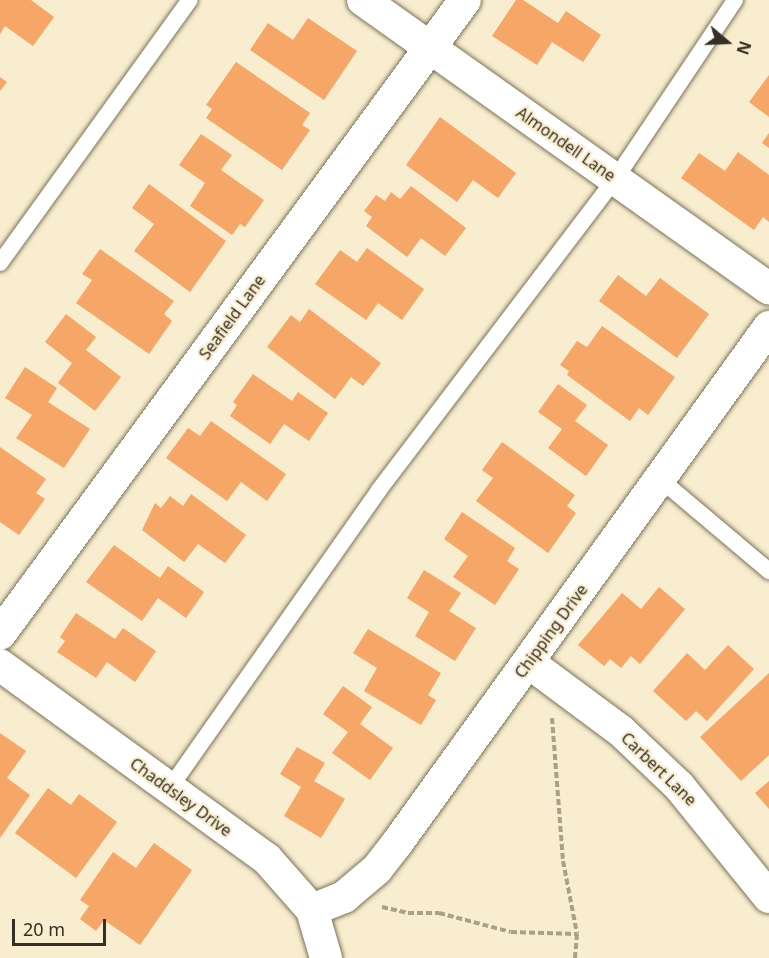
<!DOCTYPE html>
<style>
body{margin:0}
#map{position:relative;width:769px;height:958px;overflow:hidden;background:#f8edcf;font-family:"Noto Sans",sans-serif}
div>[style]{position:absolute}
.building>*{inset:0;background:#f6a667}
.path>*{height:4px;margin-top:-2px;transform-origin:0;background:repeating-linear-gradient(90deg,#a9a08a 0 6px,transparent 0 9px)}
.roads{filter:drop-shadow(0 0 2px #7c7257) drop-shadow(0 0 2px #7c7257)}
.service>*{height:16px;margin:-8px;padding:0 8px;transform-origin:8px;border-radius:8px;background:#fff}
.minor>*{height:32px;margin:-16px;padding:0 16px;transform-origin:16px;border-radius:16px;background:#fff}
span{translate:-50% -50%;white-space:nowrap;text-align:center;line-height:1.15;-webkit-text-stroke:4.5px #f8edcf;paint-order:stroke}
.street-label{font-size:16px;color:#353025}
.north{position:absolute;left:697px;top:12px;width:60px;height:60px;-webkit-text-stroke:4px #f8edcf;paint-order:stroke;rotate:109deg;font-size:16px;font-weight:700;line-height:24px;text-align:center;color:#353025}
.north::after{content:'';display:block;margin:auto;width:21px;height:27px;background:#353025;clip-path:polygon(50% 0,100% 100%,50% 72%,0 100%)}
.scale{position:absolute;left:12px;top:919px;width:94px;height:27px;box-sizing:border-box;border:3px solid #353025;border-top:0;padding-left:8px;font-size:18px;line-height:21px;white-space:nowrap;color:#353025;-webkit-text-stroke:4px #f8edcf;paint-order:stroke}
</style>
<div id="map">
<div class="building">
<i style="clip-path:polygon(0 0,31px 0,54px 17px,33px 46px,5px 26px,0 34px)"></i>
<i style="clip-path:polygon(516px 0,523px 0,558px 23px,566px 11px,601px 35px,583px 62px,552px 42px,537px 65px,492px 36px)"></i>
<i style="clip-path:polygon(308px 18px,357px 51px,324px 100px,250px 50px,268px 23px,293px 40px)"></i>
<i style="clip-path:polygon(236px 62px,310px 113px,302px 125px,310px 130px,282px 170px,206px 118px,212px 109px,206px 105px)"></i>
<i style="clip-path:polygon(769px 75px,769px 117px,749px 102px)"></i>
<i style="clip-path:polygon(0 77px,7px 82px,0 91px)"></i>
<i style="clip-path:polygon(440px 117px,516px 173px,498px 198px,473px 180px,457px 202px,406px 165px)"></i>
<i style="clip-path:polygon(769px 133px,769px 148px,762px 143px)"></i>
<i style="clip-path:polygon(201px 134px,232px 155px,221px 170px,264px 200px,245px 227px,240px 224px,232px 235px,190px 206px,205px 183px,179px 165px)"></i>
<i style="clip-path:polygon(738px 152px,769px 175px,769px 222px,763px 217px,754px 230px,681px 178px,699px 153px,725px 171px)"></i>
<i style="clip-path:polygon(149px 184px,226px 241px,190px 292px,134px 251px,154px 224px,132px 208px)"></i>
<i style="clip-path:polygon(411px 186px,466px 228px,445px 256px,421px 238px,407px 257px,366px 226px,372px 217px,364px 211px,376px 195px,385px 201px,391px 192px,400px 199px)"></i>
<i style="clip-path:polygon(367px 248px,424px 289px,402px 320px,378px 303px,366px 320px,315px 284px,340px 250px,357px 262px)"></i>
<i style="clip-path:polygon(100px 249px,174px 301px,164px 314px,172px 321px,149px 354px,76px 303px,92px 280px,82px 274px)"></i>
<i style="clip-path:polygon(618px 275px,646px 296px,660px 278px,709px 314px,677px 358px,599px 301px)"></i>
<i style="clip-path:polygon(309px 309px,381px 363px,363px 386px,351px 377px,335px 399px,267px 347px,291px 315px,300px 322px)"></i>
<i style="clip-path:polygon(66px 314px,96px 337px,86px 350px,121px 377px,95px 411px,58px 383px,72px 363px,45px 342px)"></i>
<i style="clip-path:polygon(602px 326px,675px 377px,648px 415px,639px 408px,630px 421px,567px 375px,569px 371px,560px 365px,577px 341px,587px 347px)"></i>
<i style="clip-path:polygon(25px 367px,57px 388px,48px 402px,90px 429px,64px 468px,16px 438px,32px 415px,5px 398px)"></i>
<i style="clip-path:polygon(253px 374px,292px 401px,298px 392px,328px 413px,309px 441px,284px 424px,270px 444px,230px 416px,237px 405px,233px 402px)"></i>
<i style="clip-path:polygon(558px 384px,587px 405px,575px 421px,608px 445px,586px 476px,548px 448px,562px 429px,538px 412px)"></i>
<i style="clip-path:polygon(211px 421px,286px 474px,267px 501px,241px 482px,227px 501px,166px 458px,188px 428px,200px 436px)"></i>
<i style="clip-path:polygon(502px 442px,575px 495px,567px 506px,576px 513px,548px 553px,476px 501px,493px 478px,482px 470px)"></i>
<i style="clip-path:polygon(0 447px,46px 479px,36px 493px,45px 499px,19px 535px,0 522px)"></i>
<i style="clip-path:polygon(191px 494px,246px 535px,225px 563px,198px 544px,184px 562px,142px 530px,155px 503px,161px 508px,170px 496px,183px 506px)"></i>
<i style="clip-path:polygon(462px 512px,515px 548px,507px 561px,519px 569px,495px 605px,453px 577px,468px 556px,444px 539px)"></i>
<i style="clip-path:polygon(114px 545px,160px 578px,168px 566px,204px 592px,186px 618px,158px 598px,142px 621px,86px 582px)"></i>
<i style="clip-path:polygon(424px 570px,461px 593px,449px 611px,476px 628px,455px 661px,415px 636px,429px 612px,407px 598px)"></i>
<i style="clip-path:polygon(659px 587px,685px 609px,640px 664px,631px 656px,621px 668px,610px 659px,604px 666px,578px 645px,622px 593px,641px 609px)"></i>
<i style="clip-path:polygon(76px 613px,115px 639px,123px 628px,156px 651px,135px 682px,107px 662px,96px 678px,57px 652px,65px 641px,60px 637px)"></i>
<i style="clip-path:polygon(368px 629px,441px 673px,428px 695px,436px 700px,421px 725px,364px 691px,377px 668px,353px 653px)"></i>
<i style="clip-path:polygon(728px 645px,754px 669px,707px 721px,696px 711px,686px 721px,653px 691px,687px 653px,705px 670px)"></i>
<i style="clip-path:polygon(769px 673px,769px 755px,741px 781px,700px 737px)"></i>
<i style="clip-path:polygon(343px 686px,372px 707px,360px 724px,393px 748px,370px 780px,332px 753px,348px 732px,323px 714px)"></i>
<i style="clip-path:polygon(0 733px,26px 751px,7px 778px,30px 795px,0 838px)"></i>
<i style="clip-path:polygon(297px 747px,325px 763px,314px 781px,345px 799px,321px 838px,284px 816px,301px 787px,280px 774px)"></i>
<i style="clip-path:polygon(769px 781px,769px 809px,755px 793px)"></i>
<i style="clip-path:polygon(48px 788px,71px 805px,79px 794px,117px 822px,76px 878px,15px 833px)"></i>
<i style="clip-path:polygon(154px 843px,192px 870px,140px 945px,104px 920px,96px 931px,80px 919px,89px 906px,80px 900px,113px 852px,136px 868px)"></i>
</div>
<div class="path">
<i style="left:552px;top:718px;width:143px;rotate:85.6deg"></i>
<i style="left:563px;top:861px;width:74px;rotate:79.1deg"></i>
<i style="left:577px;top:934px;width:24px;rotate:95deg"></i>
<i style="left:382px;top:907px;width:27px;rotate:13deg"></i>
<i style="left:408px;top:913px;width:31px"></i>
<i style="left:439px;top:913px;width:74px;rotate:14.8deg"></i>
<i style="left:511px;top:932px;width:66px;rotate:1.7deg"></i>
</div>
<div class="roads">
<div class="service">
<i style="left:0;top:263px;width:324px;rotate:-54.2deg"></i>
<i style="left:660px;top:479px;width:143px;rotate:40.2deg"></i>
<i style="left:169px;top:789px;width:365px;rotate:-54.9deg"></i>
<i style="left:379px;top:490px;width:392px;rotate:-52.8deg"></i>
<i style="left:616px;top:178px;width:214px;rotate:-56.2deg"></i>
</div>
<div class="minor">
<i style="left:363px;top:0;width:498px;rotate:35.4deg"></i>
<i style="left:0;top:634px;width:786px;rotate:-53.74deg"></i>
<i style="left:528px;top:662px;width:116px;rotate:36.6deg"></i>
<i style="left:621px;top:731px;width:80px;rotate:43.5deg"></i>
<i style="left:679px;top:786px;width:143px;rotate:51deg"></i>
<i style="left:0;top:665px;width:330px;rotate:36deg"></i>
<i style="left:267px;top:859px;width:68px;rotate:48.6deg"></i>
<i style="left:312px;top:910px;width:50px;rotate:73.7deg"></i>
<i style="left:312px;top:910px;width:35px;rotate:-22deg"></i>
<i style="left:344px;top:897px;width:43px;rotate:-40.3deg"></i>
<i style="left:377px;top:869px;width:34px;rotate:-52deg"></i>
<i style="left:398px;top:842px;width:635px;rotate:-54.23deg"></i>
</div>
</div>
<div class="street-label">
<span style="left:566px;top:144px;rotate:35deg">Almondell Lane</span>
<span style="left:232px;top:317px;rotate:-54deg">Seafield Lane</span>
<span style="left:551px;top:631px;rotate:-54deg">Chipping Drive</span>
<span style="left:659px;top:769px;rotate:44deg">Carbert Lane</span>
<span style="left:181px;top:797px;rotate:36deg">Chaddsley Drive</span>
</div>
<div class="north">N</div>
<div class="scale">20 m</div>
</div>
